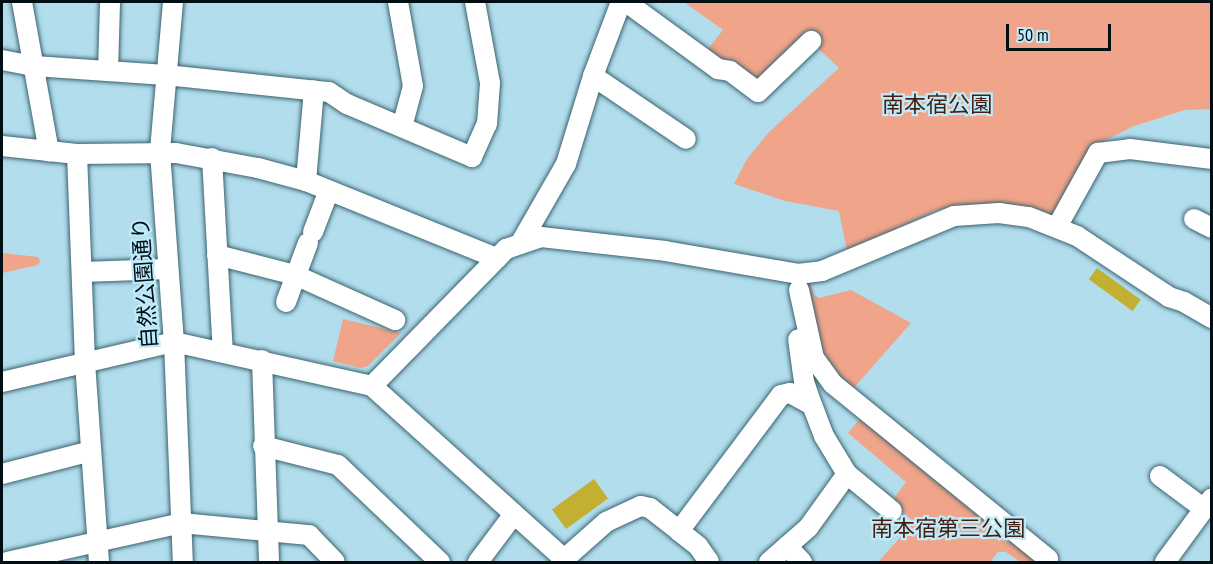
<!DOCTYPE html>
<meta charset="utf-8">
<style>
body{margin:0}
#map{position:relative;width:1213px;height:564px;overflow:hidden;background:#b1ddec;font-family:"PT Sans Narrow","Noto Sans JP",sans-serif}
div>[style]{position:absolute}
.green>*{inset:0;background:#f0a489}
.water>*{inset:0;background:#c3af32;transform-origin:0 0}
.roads{filter:drop-shadow(0 0 2px #3b6370) drop-shadow(0 0 2px #3b6370)}
.minor>*{height:20px;margin:-10px;padding:0 10px;transform-origin:10px;border-radius:10px;background:#fff}
span{translate:-50% -50%;white-space:nowrap;text-align:center;line-height:1.15;-webkit-text-stroke:4.5px #beeaf9;paint-order:stroke}
.park-label{font-size:22px;color:#461d0e}
.street-label{font-size:22px;color:#010f14}
.frame{position:absolute;inset:0;border:3px solid #010f14;pointer-events:none}
.scale{position:absolute;left:1006px;top:24px;width:105px;height:27px;box-sizing:border-box;border:3px solid #010f14;border-top:0;padding-left:8px;font-size:18px;line-height:21px;white-space:nowrap;color:#010f14;-webkit-text-stroke:4px #beeaf9;paint-order:stroke}
</style>
<div id="map">
<div class="green">
<i style="clip-path:polygon(684px 2px,1211px 2px,1211px 109px,1185px 110px,1134px 126px,1104px 141px,1058px 218px,983px 205px,953px 206px,937px 210px,847px 251px,839px 211px,785px 201px,734px 184px,747px 159px,769px 132px,839px 68px,806px 37px,759px 83px,719px 62px,706px 51px,723px 30px)"></i>
<i style="clip-path:polygon(2px 253px,38px 257px,40px 261px,38px 265px,2px 273px)"></i>
<i style="clip-path:polygon(810px 281px,814px 295px,819px 298px,851px 290px,911px 323px,851px 391px,824px 366px,811px 325px,806px 282px)"></i>
<i style="clip-path:polygon(343px 319px,401px 333px,368px 366px,361px 368px,333px 361px)"></i>
<i style="clip-path:polygon(863px 415px,1010px 534px,1005px 542px,1020px 542px,1039px 562px,1020px 562px,1006px 552px,998px 552px,990px 562px,878px 562px,914px 522px,891px 502px,906px 482px,848px 433px)"></i>
</div>
<div class="water">
<i style="left:1097px;top:268px;width:54px;height:14px;rotate:36deg"></i>
<i style="left:594px;top:479px;width:24px;height:52px;rotate:54deg"></i>
</div>
<div class="roads">
<div class="minor">
<i style="left:22px;top:2px;width:152px;rotate:79.8deg"></i>
<i style="left:173px;top:2px;width:151px;rotate:95deg"></i>
<i style="left:160px;top:152px;width:191px;rotate:85.8deg"></i>
<i style="left:174px;top:342px;width:220px;rotate:87.7deg"></i>
<i style="left:398px;top:2px;width:85px;rotate:79.9deg"></i>
<i style="left:413px;top:86px;width:42px;rotate:105deg"></i>
<i style="left:626px;top:2px;width:114px;rotate:36.1deg"></i>
<i style="left:718px;top:69px;width:12px;rotate:9deg"></i>
<i style="left:730px;top:71px;width:35px;rotate:37deg"></i>
<i style="left:758px;top:92px;width:74px;rotate:-43.9deg"></i>
<i style="left:2px;top:60px;width:33px;rotate:11deg"></i>
<i style="left:34px;top:66px;width:132px;rotate:3.9deg"></i>
<i style="left:166px;top:75px;width:164px;rotate:6deg"></i>
<i style="left:329px;top:92px;width:22px;rotate:34deg"></i>
<i style="left:347px;top:104px;width:136px;rotate:23deg"></i>
<i style="left:472px;top:157px;width:36px;rotate:-66deg"></i>
<i style="left:487px;top:124px;width:41px;rotate:-85.8deg"></i>
<i style="left:490px;top:83px;width:82px;rotate:-100.5deg"></i>
<i style="left:108px;top:71px;width:69px;rotate:-88.3deg"></i>
<i style="left:593px;top:76px;width:112px;rotate:34.1deg"></i>
<i style="left:2px;top:146px;width:75px;rotate:6.1deg"></i>
<i style="left:77px;top:154px;width:99px;rotate:-0.6deg"></i>
<i style="left:176px;top:153px;width:83px;rotate:10.4deg"></i>
<i style="left:258px;top:168px;width:50px;rotate:15.2deg"></i>
<i style="left:306px;top:181px;width:206px;rotate:22deg"></i>
<i style="left:77px;top:154px;width:208px;rotate:87.8deg"></i>
<i style="left:85px;top:362px;width:200px;rotate:86deg"></i>
<i style="left:212px;top:158px;width:194px;rotate:86.8deg"></i>
<i style="left:306px;top:181px;width:91px;rotate:-85deg"></i>
<i style="left:1194px;top:219px;width:20px;rotate:27deg"></i>
<i style="left:1057px;top:227px;width:85px;rotate:-61deg"></i>
<i style="left:1098px;top:153px;width:32px;rotate:-7deg"></i>
<i style="left:1130px;top:149px;width:83px;rotate:7deg"></i>
<i style="left:313px;top:232px;width:36px;rotate:-69deg"></i>
<i style="left:520px;top:244px;width:92px;rotate:-60.1deg"></i>
<i style="left:566px;top:164px;width:92px;rotate:-72.9deg"></i>
<i style="left:593px;top:76px;width:79px;rotate:-69.3deg"></i>
<i style="left:217px;top:255px;width:81px;rotate:14.4deg"></i>
<i style="left:295px;top:275px;width:110px;rotate:24.2deg"></i>
<i style="left:82px;top:272px;width:86px;rotate:-2deg"></i>
<i style="left:799px;top:290px;width:70px;rotate:77.6deg"></i>
<i style="left:814px;top:358px;width:32px;rotate:54deg"></i>
<i style="left:833px;top:384px;width:277px;rotate:39.1deg"></i>
<i style="left:1048px;top:559px;width:3px;rotate:108deg"></i>
<i style="left:286px;top:302px;width:63px;rotate:-69.6deg"></i>
<i style="left:262px;top:360px;width:202px;rotate:88deg"></i>
<i style="left:2px;top:382px;width:177px;rotate:-13.1deg"></i>
<i style="left:174px;top:342px;width:203px;rotate:12.5deg"></i>
<i style="left:372px;top:386px;width:258px;rotate:42deg"></i>
<i style="left:372px;top:386px;width:192px;rotate:-45.6deg"></i>
<i style="left:506px;top:249px;width:37px;rotate:-19deg"></i>
<i style="left:541px;top:237px;width:125px;rotate:6.4deg"></i>
<i style="left:665px;top:251px;width:135px;rotate:9.8deg"></i>
<i style="left:798px;top:274px;width:24px;rotate:-7deg"></i>
<i style="left:822px;top:271px;width:143px;rotate:-22.6deg"></i>
<i style="left:954px;top:216px;width:45px;rotate:-3.8deg"></i>
<i style="left:999px;top:213px;width:30px;rotate:8deg"></i>
<i style="left:1029px;top:217px;width:52px;rotate:21.6deg"></i>
<i style="left:1077px;top:236px;width:110px;rotate:33.5deg"></i>
<i style="left:1169px;top:297px;width:16px;rotate:18deg"></i>
<i style="left:1184px;top:302px;width:32px;rotate:30deg"></i>
<i style="left:263px;top:446px;width:77px;rotate:14.2deg"></i>
<i style="left:338px;top:465px;width:141px;rotate:43.6deg"></i>
<i style="left:2px;top:474px;width:92px;rotate:-14.5deg"></i>
<i style="left:847px;top:474px;width:58px;rotate:39.4deg"></i>
<i style="left:1160px;top:476px;width:54px;rotate:36.7deg"></i>
<i style="left:679px;top:531px;width:170px;rotate:-53.1deg"></i>
<i style="left:781px;top:395px;width:9px;rotate:-13deg"></i>
<i style="left:790px;top:393px;width:25px;rotate:29deg"></i>
<i style="left:787px;top:546px;width:22px;rotate:47deg"></i>
<i style="left:7px;top:562px;width:178px;rotate:-12.6deg"></i>
<i style="left:181px;top:523px;width:129px;rotate:5.4deg"></i>
<i style="left:309px;top:535px;width:37px;rotate:46deg"></i>
<i style="left:478px;top:562px;width:60px;rotate:-53.1deg"></i>
<i style="left:561px;top:562px;width:60px;rotate:-41.6deg"></i>
<i style="left:606px;top:522px;width:38px;rotate:-25deg"></i>
<i style="left:641px;top:506px;width:9px;rotate:13deg"></i>
<i style="left:650px;top:508px;width:37px;rotate:38deg"></i>
<i style="left:679px;top:531px;width:24px;rotate:38deg"></i>
<i style="left:698px;top:546px;width:19px;rotate:55deg"></i>
<i style="left:769px;top:562px;width:52px;rotate:-41.1deg"></i>
<i style="left:808px;top:528px;width:67px;rotate:-54.2deg"></i>
<i style="left:847px;top:474px;width:44px;rotate:-121.2deg"></i>
<i style="left:824px;top:436px;width:33px;rotate:-111deg"></i>
<i style="left:812px;top:405px;width:24px;rotate:-109deg"></i>
<i style="left:804px;top:382px;width:43px;rotate:-97.9deg"></i>
<i style="left:1165px;top:562px;width:79px;rotate:-53.7deg"></i>
</div>
</div>
<div class="park-label">
<span style="left:937px;top:105px">南本宿公園</span>
<span style="left:948px;top:529px">南本宿第三公園</span>
</div>
<div class="street-label">
<span style="left:145px;top:283px;rotate:-94deg">自然公園通り</span>
</div>
<div class="frame"></div>
<div class="scale">50 m</div>
</div>
